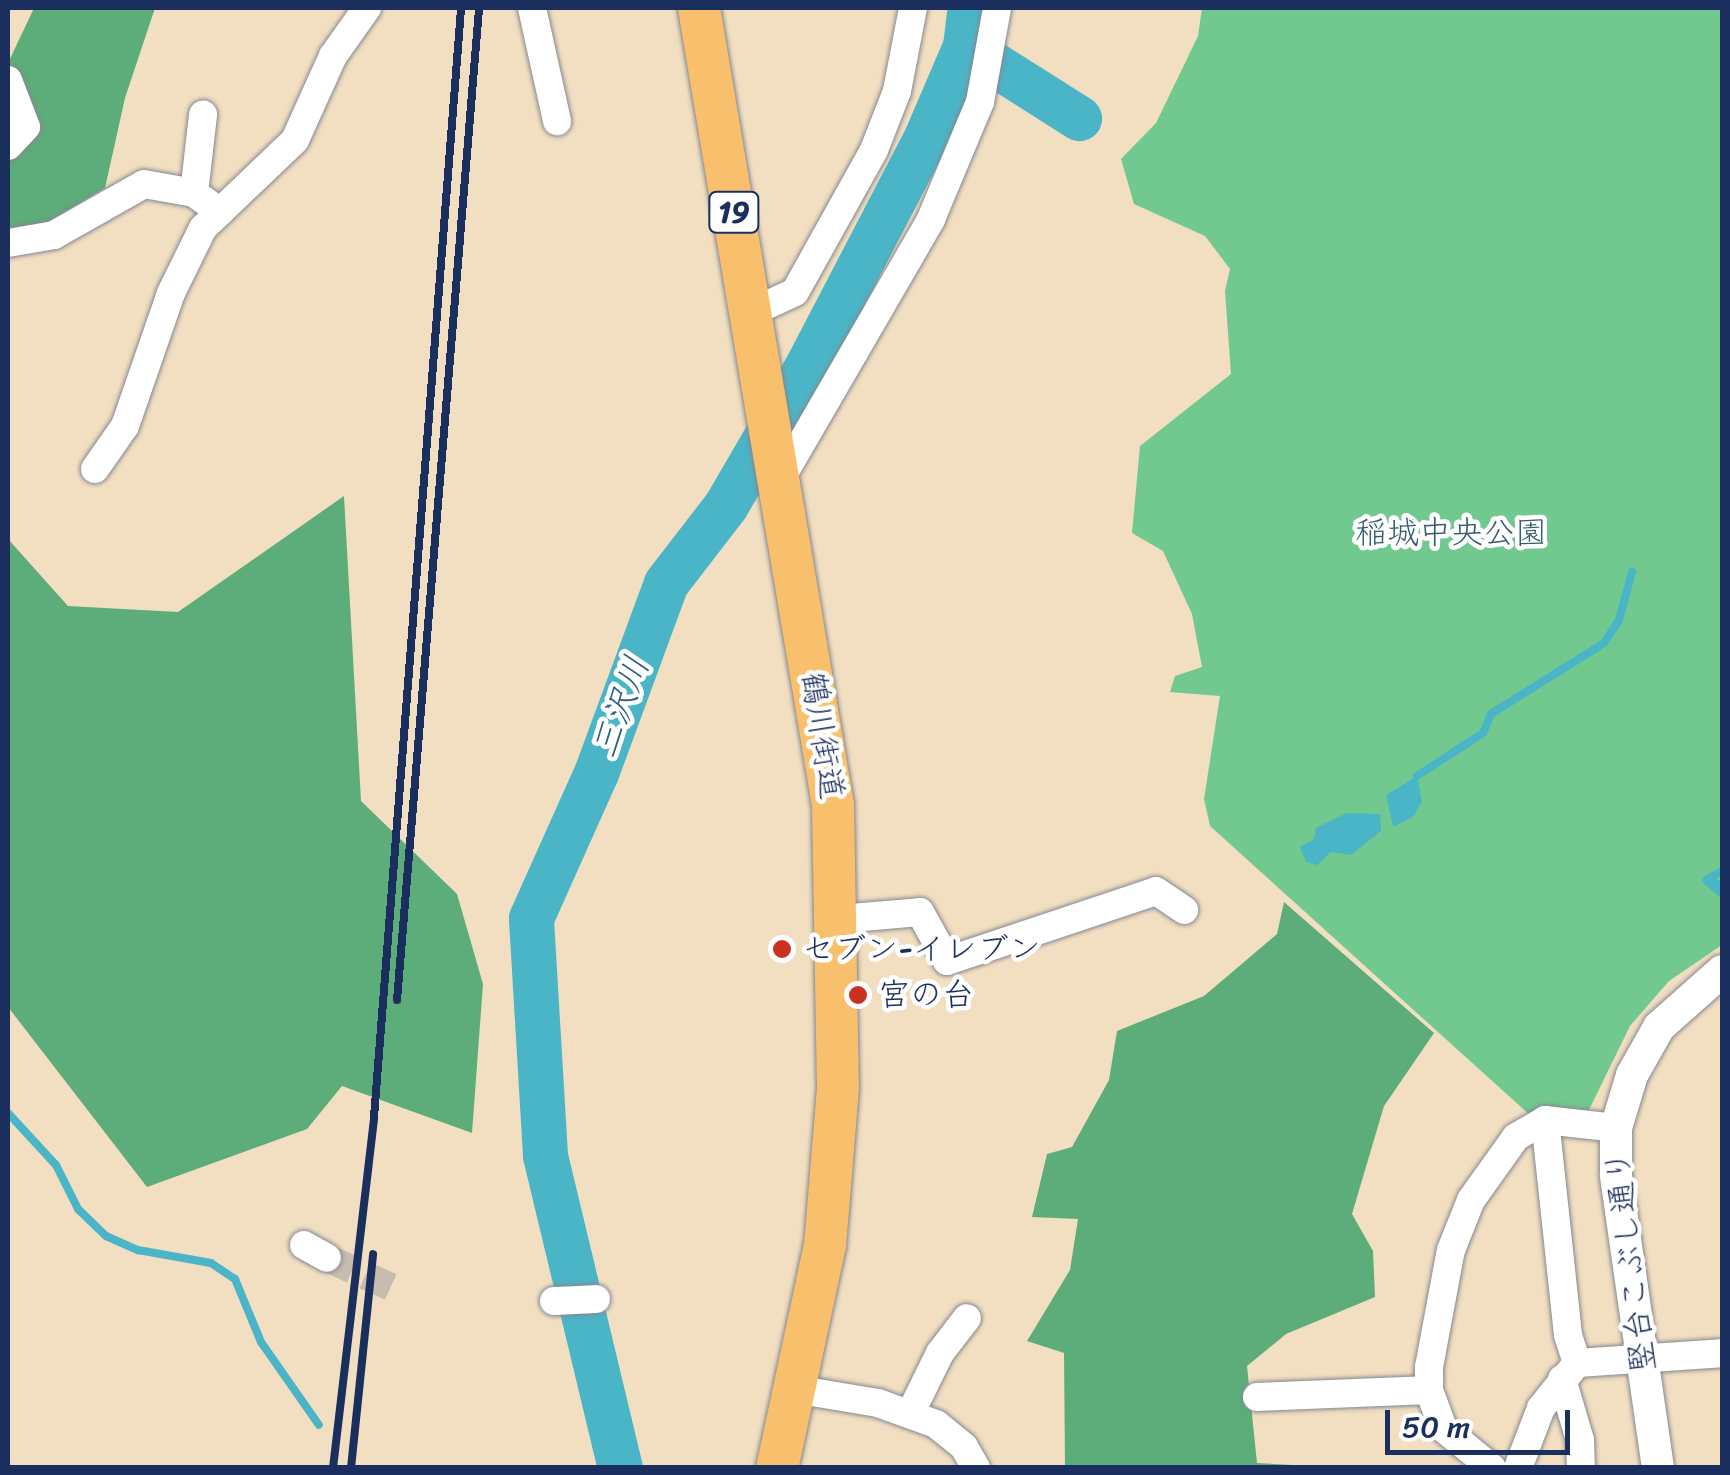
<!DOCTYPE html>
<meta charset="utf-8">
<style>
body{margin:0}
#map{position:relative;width:1730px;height:1475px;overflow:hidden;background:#f2dfc1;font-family:Sriracha,"Klee One",sans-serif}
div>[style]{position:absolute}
.green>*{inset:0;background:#71c98f}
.forest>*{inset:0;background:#5cad7a}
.water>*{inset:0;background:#4ab5c7}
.stream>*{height:8px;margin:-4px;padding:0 4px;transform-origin:4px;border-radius:4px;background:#4ab5c7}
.river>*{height:45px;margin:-22.5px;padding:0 22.5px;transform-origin:22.5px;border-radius:22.5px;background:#4ab5c7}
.minor-tunnel>*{height:28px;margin-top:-14px;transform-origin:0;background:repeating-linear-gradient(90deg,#c7bcad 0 28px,transparent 0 42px)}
.roads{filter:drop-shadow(0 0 2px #868790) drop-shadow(0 0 2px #868790)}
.minor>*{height:28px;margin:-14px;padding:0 14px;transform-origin:14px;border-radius:14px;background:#fff}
.tertiary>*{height:32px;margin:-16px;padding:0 16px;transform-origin:16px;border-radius:16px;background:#fff}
.primary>*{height:42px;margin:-21px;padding:0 21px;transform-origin:21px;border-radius:21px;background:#f8bf6c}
.rail>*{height:8px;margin:-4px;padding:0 4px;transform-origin:4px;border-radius:4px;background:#1b2f5e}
.dots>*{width:28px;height:28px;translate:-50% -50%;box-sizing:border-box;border:5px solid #fff;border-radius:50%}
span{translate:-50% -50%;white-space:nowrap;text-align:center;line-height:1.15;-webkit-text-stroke:9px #fff;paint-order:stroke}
.shield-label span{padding:2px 8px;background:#fff;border:2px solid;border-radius:8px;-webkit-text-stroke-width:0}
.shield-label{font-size:30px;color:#1b2f5e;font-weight:700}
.park-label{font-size:32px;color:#355d6d}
.street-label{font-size:32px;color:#1b2f5e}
.poi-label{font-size:32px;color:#1b2f5e}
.left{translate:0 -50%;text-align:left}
.water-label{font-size:35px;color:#2b5e83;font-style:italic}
.frame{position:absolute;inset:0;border:10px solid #1b2f5e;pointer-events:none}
.scale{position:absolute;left:1385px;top:1410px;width:185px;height:45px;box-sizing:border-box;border:5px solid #1b2f5e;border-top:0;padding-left:12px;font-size:30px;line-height:35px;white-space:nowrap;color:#1b2f5e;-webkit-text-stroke:8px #fff;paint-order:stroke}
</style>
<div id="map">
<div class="green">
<i style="clip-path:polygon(1202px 8px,1722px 8px,1722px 945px,1669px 981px,1630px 1026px,1588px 1112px,1532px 1117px,1210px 826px,1204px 799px,1220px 696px,1170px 692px,1175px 676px,1202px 667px,1192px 614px,1163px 551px,1132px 533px,1140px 446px,1231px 374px,1225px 291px,1230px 269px,1205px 236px,1134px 204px,1121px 159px,1156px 123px,1198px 36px)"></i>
</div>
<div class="forest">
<i style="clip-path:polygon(34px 8px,155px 8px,125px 98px,105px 188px,8px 246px,8px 63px)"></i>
<i style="clip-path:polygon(344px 496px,361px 801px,457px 894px,483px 984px,472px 1133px,342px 1086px,307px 1129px,147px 1187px,8px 1007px,8px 539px,68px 606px,178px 612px)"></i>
<i style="clip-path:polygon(1284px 902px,1434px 1033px,1384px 1106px,1352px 1214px,1373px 1251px,1375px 1297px,1286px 1334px,1247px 1366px,1257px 1463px,1328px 1467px,1065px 1467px,1064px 1353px,1027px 1341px,1070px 1270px,1078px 1219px,1032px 1217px,1047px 1154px,1072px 1147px,1109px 1080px,1117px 1031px,1204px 996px,1277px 934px)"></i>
</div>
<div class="water">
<i style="clip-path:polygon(1417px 776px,1422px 802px,1413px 817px,1393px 827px,1386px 795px)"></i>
<i style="clip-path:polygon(1347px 813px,1380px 814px,1381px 831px,1351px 855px,1331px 852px,1317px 865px,1306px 862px,1300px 847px,1314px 839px,1316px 828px)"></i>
</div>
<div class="stream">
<i style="left:1417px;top:776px;width:79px;rotate:-33.1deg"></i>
<i style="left:1483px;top:733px;width:21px;rotate:-67deg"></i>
<i style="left:1491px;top:714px;width:133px;rotate:-32.1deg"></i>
<i style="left:1604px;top:643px;width:27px;rotate:-57deg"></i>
<i style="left:1619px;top:620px;width:50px;rotate:-74.8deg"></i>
<i style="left:1722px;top:871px;width:18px;rotate:151deg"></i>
<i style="left:1706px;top:880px;width:21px;rotate:41deg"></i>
<i style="left:1715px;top:883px;width:8px;rotate:23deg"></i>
<i style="left:8px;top:1113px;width:71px;rotate:47.3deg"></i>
<i style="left:56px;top:1165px;width:49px;rotate:63.4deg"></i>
<i style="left:78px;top:1209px;width:39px;rotate:44deg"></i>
<i style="left:106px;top:1236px;width:35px;rotate:24deg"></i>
<i style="left:138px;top:1250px;width:74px;rotate:10.1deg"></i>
<i style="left:211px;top:1263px;width:29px;rotate:34deg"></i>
<i style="left:235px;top:1279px;width:68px;rotate:67.6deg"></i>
<i style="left:261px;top:1342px;width:101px;rotate:55.1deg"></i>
</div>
<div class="river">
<i style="left:965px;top:46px;width:135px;rotate:32.3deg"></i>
<i style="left:620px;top:1468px;width:322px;rotate:-103.5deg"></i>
<i style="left:545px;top:1155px;width:237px;rotate:-93.4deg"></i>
<i style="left:531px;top:918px;width:159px;rotate:-65.9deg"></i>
<i style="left:596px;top:773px;width:202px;rotate:-69.8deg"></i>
<i style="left:666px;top:583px;width:98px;rotate:-52.4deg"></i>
<i style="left:726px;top:505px;width:163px;rotate:-59.8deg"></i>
<i style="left:808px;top:364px;width:256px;rotate:-62.5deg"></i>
<i style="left:926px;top:137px;width:99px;rotate:-66.8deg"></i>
<i style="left:965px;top:46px;width:38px;rotate:-83deg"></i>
</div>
<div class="minor-tunnel">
<i style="left:327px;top:1258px;width:75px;rotate:24.5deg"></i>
</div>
<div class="roads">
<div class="minor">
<i style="left:532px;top:8px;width:116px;rotate:77.5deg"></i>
<i style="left:8px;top:80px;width:50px;rotate:69deg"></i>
<i style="left:26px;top:127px;width:26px;rotate:133deg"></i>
<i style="left:194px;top:193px;width:79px;rotate:-83.4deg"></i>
<i style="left:8px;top:243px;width:47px;rotate:-9.9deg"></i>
<i style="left:54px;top:235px;width:103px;rotate:-29.5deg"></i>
<i style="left:144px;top:184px;width:51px;rotate:10.2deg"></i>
<i style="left:194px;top:193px;width:32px;rotate:36deg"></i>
<i style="left:752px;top:312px;width:47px;rotate:-24.9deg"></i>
<i style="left:795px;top:292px;width:162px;rotate:-60.9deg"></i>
<i style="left:874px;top:150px;width:63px;rotate:-68.7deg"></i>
<i style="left:897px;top:91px;width:85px;rotate:-79.1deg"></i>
<i style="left:95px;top:469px;width:52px;rotate:-55.1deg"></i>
<i style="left:125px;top:426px;width:141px;rotate:-70.9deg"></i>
<i style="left:171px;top:293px;width:72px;rotate:-63.8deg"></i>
<i style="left:203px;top:228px;width:127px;rotate:-43.7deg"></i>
<i style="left:295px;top:140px;width:92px;rotate:-65.7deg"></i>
<i style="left:333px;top:56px;width:59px;rotate:-54.7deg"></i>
<i style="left:780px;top:480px;width:302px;rotate:-59.9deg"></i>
<i style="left:931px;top:219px;width:127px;rotate:-67.3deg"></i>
<i style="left:980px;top:102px;width:96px;rotate:-79.7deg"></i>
<i style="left:839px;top:919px;width:81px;rotate:-4.9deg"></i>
<i style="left:920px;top:912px;width:56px;rotate:61.1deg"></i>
<i style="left:947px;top:961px;width:220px;rotate:-18.5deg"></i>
<i style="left:1156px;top:891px;width:34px;rotate:34deg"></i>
<i style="left:304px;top:1245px;width:26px;rotate:29deg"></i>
<i style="left:554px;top:1301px;width:42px;rotate:-2.7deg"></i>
<i style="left:1577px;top:1363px;width:29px;rotate:-108deg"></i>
<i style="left:1568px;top:1335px;width:216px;rotate:-96.1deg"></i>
<i style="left:1545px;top:1120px;width:71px;rotate:6.4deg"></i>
<i style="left:1562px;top:1379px;width:64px;rotate:73.6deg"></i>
<i style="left:1580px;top:1440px;width:28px;rotate:88deg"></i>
<i style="left:794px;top:1389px;width:85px;rotate:9.5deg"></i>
<i style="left:878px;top:1403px;width:62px;rotate:19.9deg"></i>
<i style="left:936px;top:1424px;width:36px;rotate:39deg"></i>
<i style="left:964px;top:1447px;width:24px;rotate:60deg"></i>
<i style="left:1257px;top:1397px;width:172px;rotate:-2.3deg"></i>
<i style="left:910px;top:1414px;width:68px;rotate:-63.8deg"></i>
<i style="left:940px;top:1353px;width:44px;rotate:-52.4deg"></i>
<i style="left:1492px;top:1468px;width:63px;rotate:-140.8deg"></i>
<i style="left:1443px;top:1428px;width:40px;rotate:-110.2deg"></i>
<i style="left:1429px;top:1390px;width:23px;rotate:-90deg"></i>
<i style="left:1429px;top:1367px;width:119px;rotate:-79.4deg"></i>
<i style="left:1451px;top:1250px;width:54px;rotate:-68.2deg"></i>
<i style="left:1471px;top:1200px;width:77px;rotate:-54.5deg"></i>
<i style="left:1516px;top:1137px;width:34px;rotate:-30deg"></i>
<i style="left:1518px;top:1468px;width:64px;rotate:-69deg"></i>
<i style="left:1541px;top:1408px;width:58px;rotate:-51.3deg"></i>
<i style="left:1577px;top:1363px;width:145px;rotate:-3.9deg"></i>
</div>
<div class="tertiary">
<i style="left:1658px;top:1468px;width:296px;rotate:-98.2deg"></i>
<i style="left:1616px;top:1175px;width:47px;rotate:-90deg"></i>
<i style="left:1616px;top:1128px;width:55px;rotate:-73.2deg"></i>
<i style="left:1632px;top:1075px;width:55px;rotate:-60.6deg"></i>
<i style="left:1659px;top:1027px;width:84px;rotate:-41.6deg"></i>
</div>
<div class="primary">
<i style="left:699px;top:8px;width:808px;rotate:80.46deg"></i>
<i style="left:833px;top:805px;width:283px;rotate:89deg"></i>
<i style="left:838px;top:1088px;width:158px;rotate:94.7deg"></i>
<i style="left:825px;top:1245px;width:228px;rotate:102.1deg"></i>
</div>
</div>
<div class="rail">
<i style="left:397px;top:1000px;width:995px;rotate:-85.27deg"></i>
<i style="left:333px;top:1468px;width:353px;rotate:-83.3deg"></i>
<i style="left:374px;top:1117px;width:1112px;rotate:-85.51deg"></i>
<i style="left:351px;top:1468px;width:215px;rotate:-84.1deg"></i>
</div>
<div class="dots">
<i style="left:782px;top:949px;background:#c8321e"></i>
<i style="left:858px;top:995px;background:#c8321e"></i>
</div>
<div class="shield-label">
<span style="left:734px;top:212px">19</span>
</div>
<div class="park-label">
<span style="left:1451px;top:533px">稲城中央公園</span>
</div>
<div class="street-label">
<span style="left:822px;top:736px;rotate:81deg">鶴川街道</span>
<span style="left:1631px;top:1261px;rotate:-97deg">竪台こぶし通り</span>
</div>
<div class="poi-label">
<span class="left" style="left:802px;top:949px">セブン-イレブン</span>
<span class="left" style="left:878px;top:995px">宮の台</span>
</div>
<div class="water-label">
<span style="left:620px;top:707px;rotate:-70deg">三沢川</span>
</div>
<div class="frame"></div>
<div class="scale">50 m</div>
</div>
